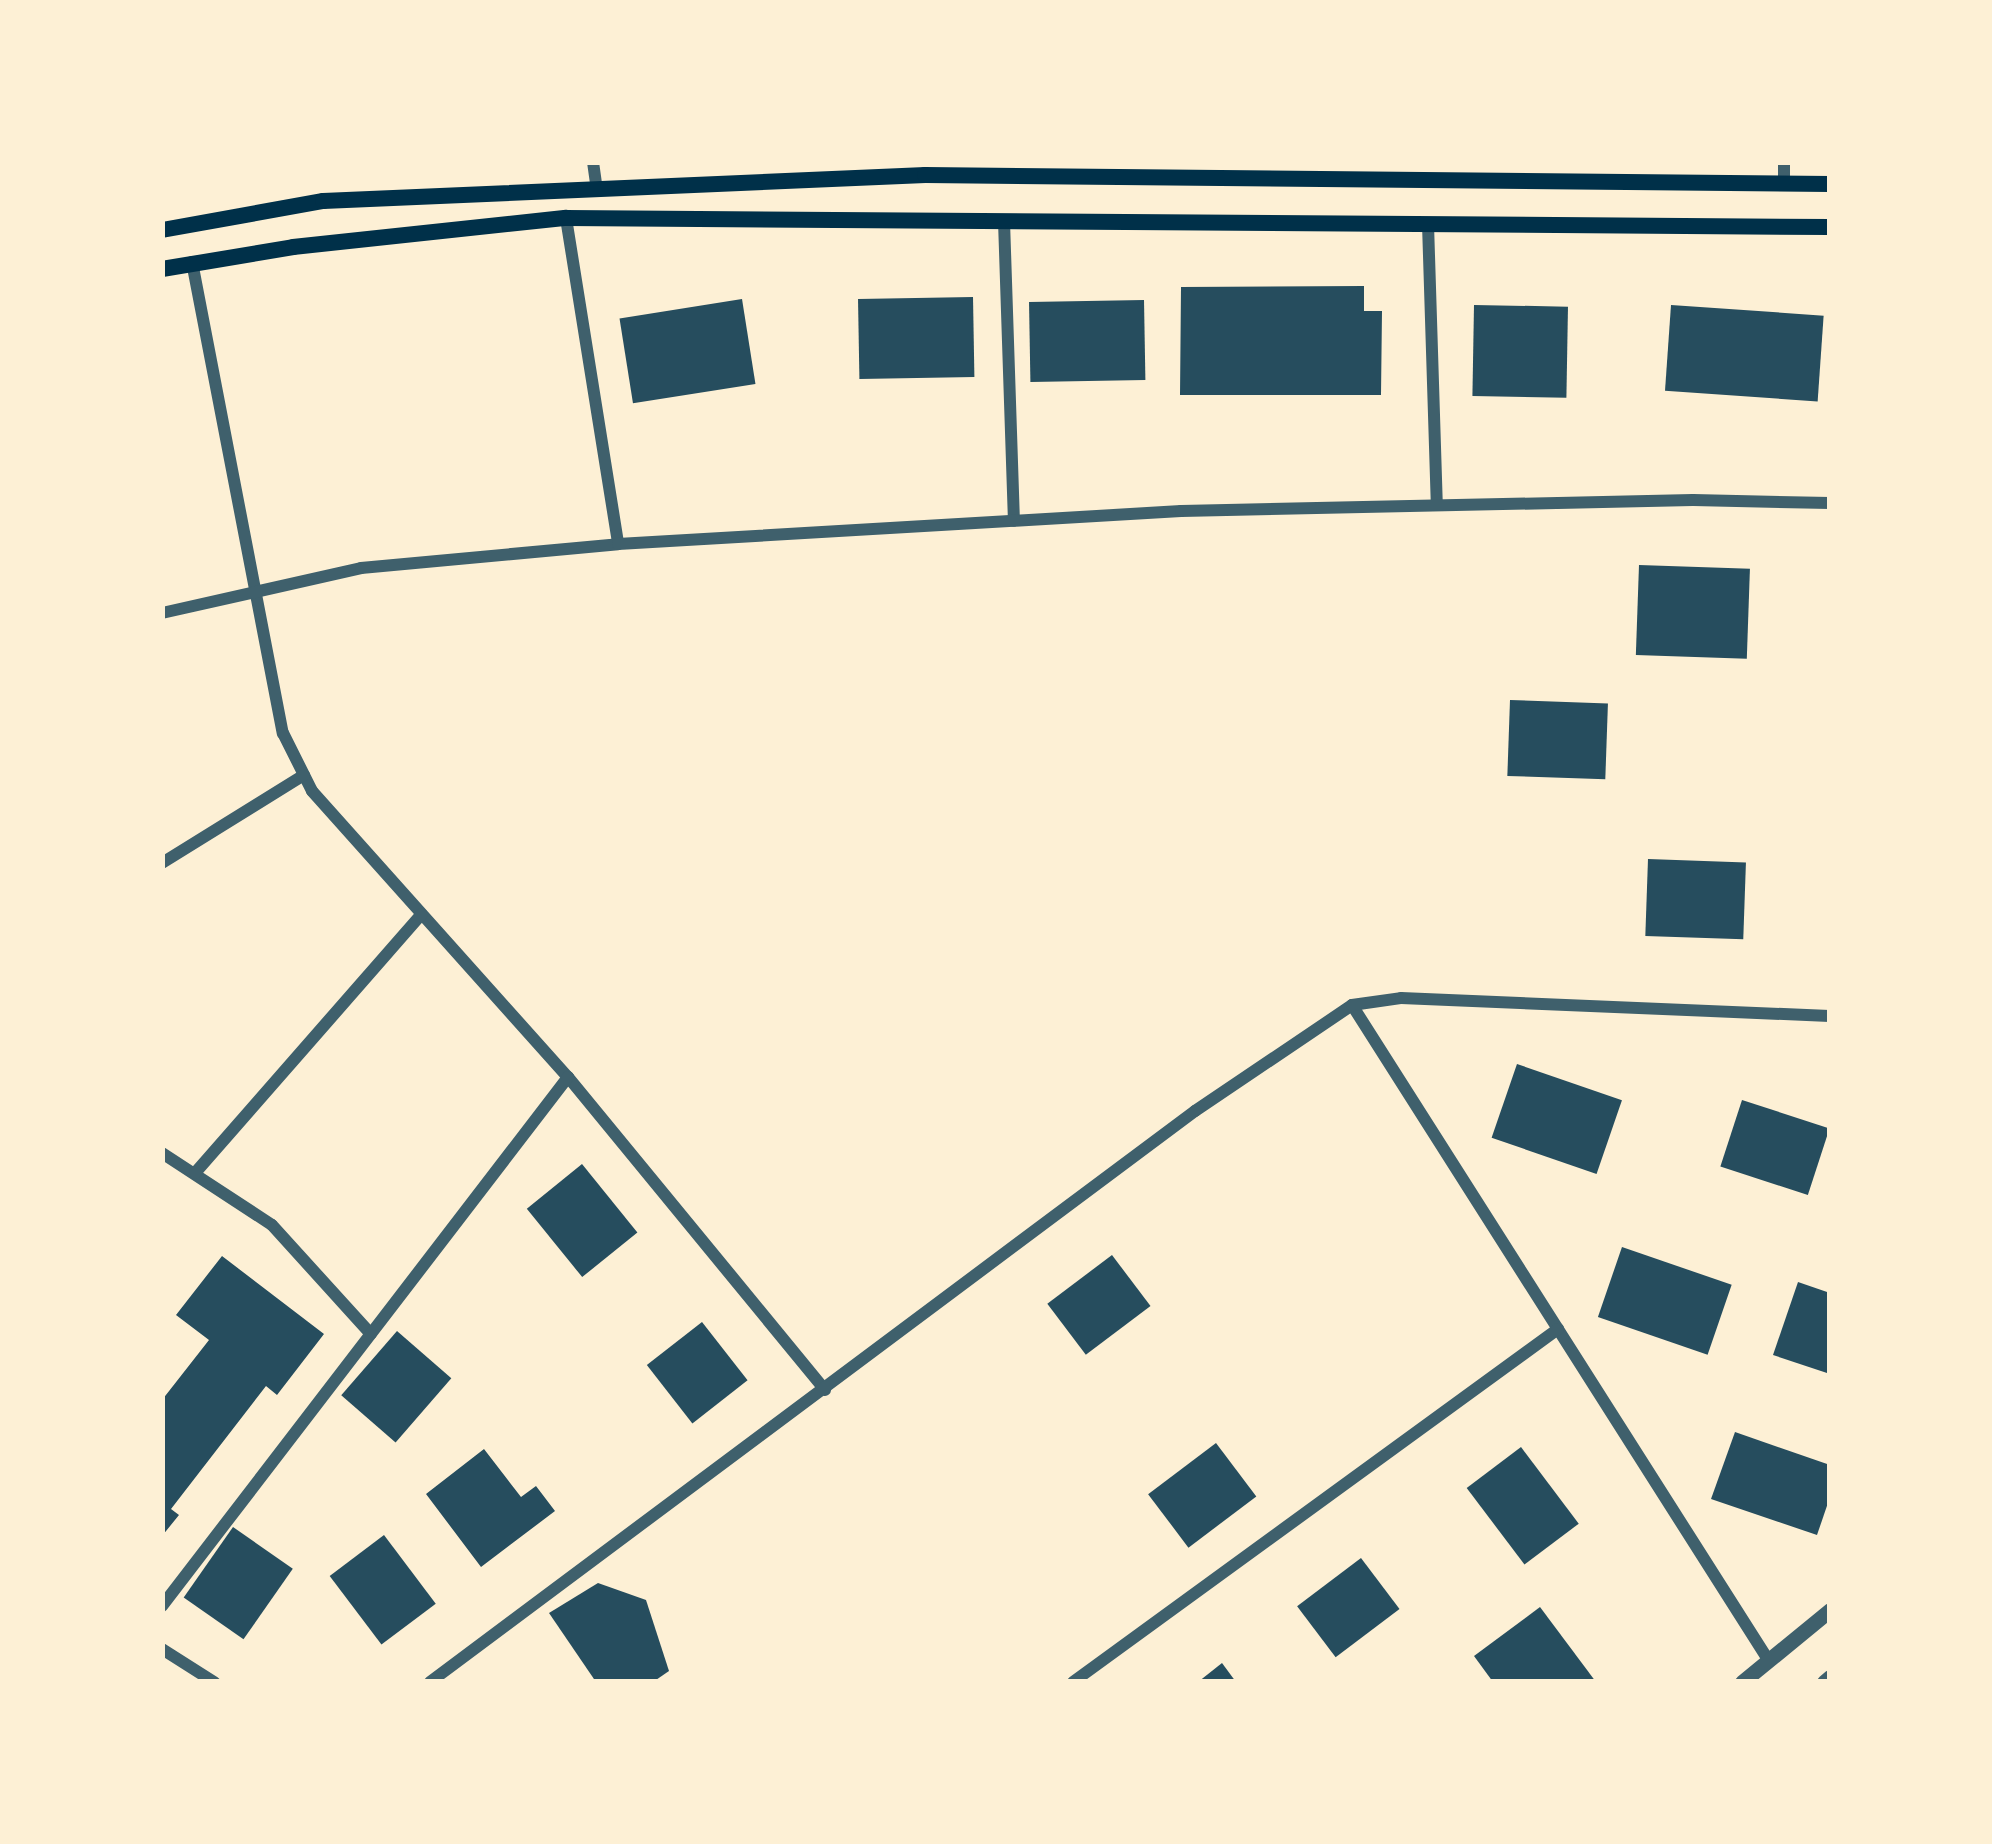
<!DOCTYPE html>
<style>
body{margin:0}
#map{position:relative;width:1992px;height:1844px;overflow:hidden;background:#fdf0d5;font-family:Signika,sans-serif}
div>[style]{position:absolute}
.building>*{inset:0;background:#264d5e;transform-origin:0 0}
.minor>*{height:12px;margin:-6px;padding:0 6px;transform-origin:6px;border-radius:6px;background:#3f606c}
.tertiary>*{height:15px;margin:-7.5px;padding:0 7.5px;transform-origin:7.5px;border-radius:7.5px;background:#3f606c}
.secondary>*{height:16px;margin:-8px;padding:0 8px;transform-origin:8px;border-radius:8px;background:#003049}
span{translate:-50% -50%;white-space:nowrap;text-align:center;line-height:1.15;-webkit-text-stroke:12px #fdf0d5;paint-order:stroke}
.frame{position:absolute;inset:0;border:165px solid #fdf0d5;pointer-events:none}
</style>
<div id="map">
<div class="building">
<i style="clip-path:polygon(1364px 286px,1364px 311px,1382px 311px,1381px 395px,1180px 395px,1181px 287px)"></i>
<i style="left:973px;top:297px;width:80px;height:115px;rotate:89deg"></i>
<i style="left:742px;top:299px;width:86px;height:124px;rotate:81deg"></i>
<i style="left:1144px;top:300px;width:80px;height:115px;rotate:89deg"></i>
<i style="left:1474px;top:305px;width:94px;height:91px;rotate:1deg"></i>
<i style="left:1671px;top:305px;width:153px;height:86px;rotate:4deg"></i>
<i style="left:1639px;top:565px;width:111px;height:90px;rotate:2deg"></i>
<i style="left:1510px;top:700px;width:98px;height:76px;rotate:2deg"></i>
<i style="left:1648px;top:859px;width:98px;height:77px;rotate:2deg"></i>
<i style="left:1517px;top:1064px;width:111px;height:78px;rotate:19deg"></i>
<i style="left:1742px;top:1100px;width:92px;height:70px;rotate:18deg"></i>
<i style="left:582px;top:1164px;width:88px;height:71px;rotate:51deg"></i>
<i style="left:1622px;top:1247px;width:116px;height:74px;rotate:19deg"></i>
<i style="left:1112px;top:1255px;width:64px;height:81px;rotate:53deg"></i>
<i style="clip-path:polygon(222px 1256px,324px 1334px,277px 1395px,266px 1386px,171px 1509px,179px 1515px,162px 1536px,162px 1400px,209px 1340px,176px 1315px)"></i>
<i style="clip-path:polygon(1798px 1282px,1830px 1293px,1830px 1374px,1773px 1355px)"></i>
<i style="left:702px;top:1322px;width:74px;height:70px;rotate:52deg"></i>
<i style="left:397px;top:1331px;width:72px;height:85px;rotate:41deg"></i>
<i style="clip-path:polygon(1735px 1432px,1830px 1465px,1830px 1497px,1817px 1535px,1711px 1499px)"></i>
<i style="left:1216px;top:1443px;width:67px;height:85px;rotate:53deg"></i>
<i style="left:1521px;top:1447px;width:96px;height:68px;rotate:53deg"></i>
<i style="clip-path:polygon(484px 1449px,521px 1497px,536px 1486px,555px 1511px,481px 1567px,426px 1494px)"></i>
<i style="left:233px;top:1527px;width:73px;height:86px;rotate:35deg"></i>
<i style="left:384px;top:1535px;width:86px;height:68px;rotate:53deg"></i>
<i style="left:1361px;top:1558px;width:64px;height:80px;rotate:53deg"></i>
<i style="clip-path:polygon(598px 1583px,646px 1600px,669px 1671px,653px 1682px,596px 1682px,549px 1613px)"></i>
<i style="clip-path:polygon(1540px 1607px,1596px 1682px,1493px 1682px,1474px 1656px)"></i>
<i style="clip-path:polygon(1222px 1663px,1236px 1682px,1198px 1682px)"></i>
</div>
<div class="minor">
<i style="left:593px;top:162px;width:27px;rotate:82deg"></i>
<i style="left:1784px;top:162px;width:22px;rotate:90deg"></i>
<i style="left:566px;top:218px;width:330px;rotate:80.9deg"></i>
<i style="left:1004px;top:221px;width:300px;rotate:88.1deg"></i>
<i style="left:1428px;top:224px;width:281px;rotate:88.2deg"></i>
<i style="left:192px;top:262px;width:480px;rotate:79.1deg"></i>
<i style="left:283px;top:733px;width:65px;rotate:63.4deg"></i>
<i style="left:312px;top:791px;width:384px;rotate:48.2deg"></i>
<i style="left:568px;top:1077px;width:405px;rotate:50.6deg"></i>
<i style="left:162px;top:613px;width:204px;rotate:-12.7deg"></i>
<i style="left:361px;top:568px;width:258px;rotate:-5.3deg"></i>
<i style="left:618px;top:544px;width:564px;rotate:-3.35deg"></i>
<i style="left:1181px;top:511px;width:512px;rotate:-1.23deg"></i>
<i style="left:1693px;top:500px;width:137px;rotate:1.3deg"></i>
<i style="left:162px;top:863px;width:167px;rotate:-31.8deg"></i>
<i style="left:1352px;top:1005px;width:777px;rotate:57.56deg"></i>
<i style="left:162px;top:1153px;width:131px;rotate:33.2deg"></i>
<i style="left:272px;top:1225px;width:147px;rotate:47.8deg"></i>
<i style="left:195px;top:1173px;width:344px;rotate:-48.8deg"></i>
<i style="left:162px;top:1606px;width:667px;rotate:-52.49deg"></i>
<i style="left:162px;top:1649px;width:62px;rotate:32.4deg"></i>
<i style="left:430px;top:1682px;width:955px;rotate:-36.74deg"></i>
<i style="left:1195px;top:1111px;width:189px;rotate:-34deg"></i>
<i style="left:1352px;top:1005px;width:49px;rotate:-8.1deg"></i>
<i style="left:1401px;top:998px;width:429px;rotate:2.4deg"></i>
<i style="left:1073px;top:1682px;width:600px;rotate:-36.05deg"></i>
</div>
<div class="tertiary">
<i style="left:1742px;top:1682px;width:114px;rotate:-39.3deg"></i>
<i style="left:1824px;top:1682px;width:8px;rotate:-40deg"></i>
</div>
<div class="secondary">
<i style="left:162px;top:230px;width:164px;rotate:-10.2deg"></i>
<i style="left:323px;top:201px;width:603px;rotate:-2.47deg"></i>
<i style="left:925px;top:175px;width:905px;rotate:0.57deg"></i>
<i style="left:162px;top:269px;width:133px;rotate:-9.5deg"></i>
<i style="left:293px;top:247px;width:275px;rotate:-6.1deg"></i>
<i style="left:566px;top:218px;width:1264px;rotate:0.41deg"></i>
</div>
<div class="frame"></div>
</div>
